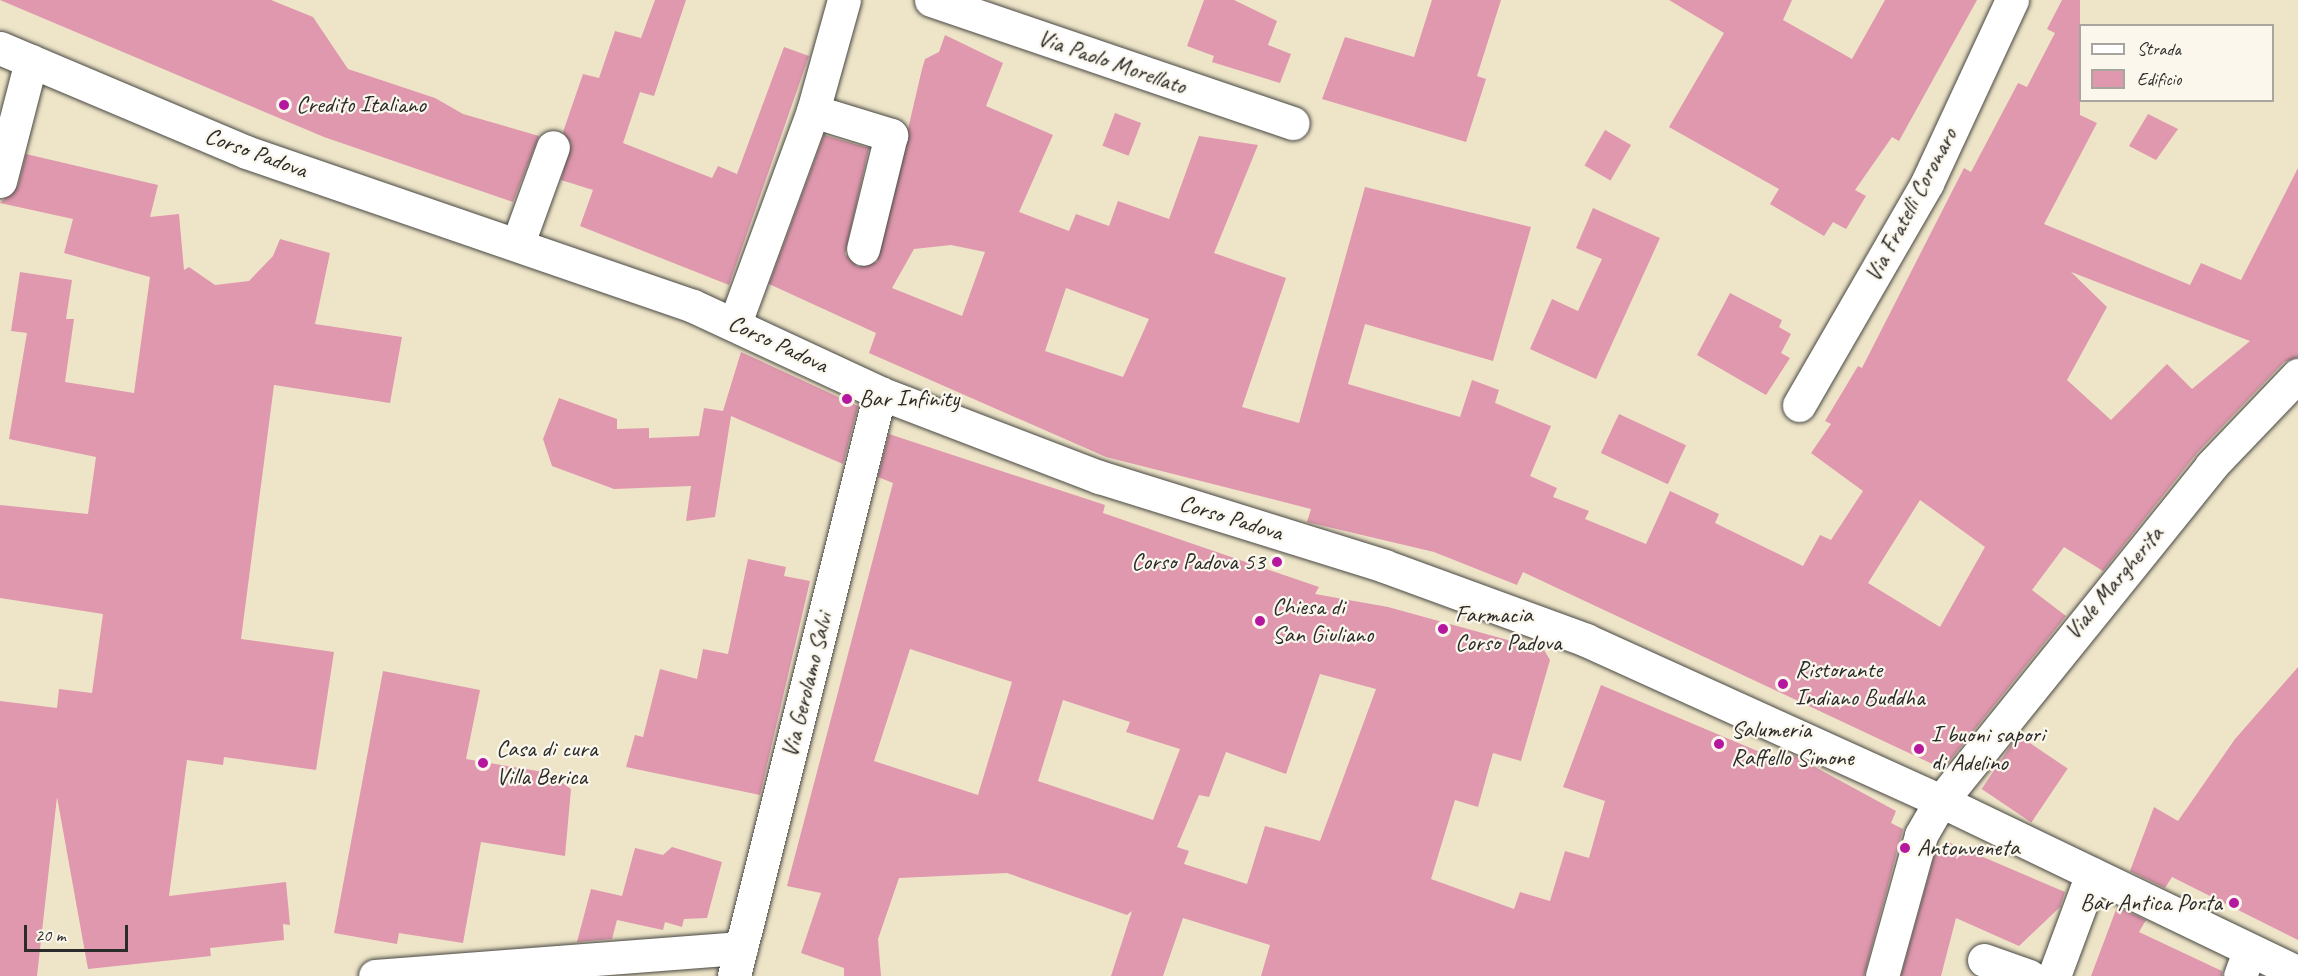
<!DOCTYPE html>
<style>
body{margin:0}
#map{position:relative;width:2298px;height:976px;overflow:hidden;background:#eee5c8;font-family:Caveat,sans-serif}
div>[style]{position:absolute}
.building>*{inset:0;background:#df98ae;transform-origin:0 0}
.roads{filter:drop-shadow(0 0 2px #484743) drop-shadow(0 0 2px #484743)}
.street>*{height:33px;margin:-16.5px;padding:0 16.5px;transform-origin:16.5px;border-radius:16.5px;background:#fff}
.secondary>*{height:33px;margin:-16.5px;padding:0 16.5px;transform-origin:16.5px;border-radius:16.5px;background:#fff}
.dots>*{width:16px;height:16px;translate:-50% -50%;box-sizing:border-box;border:3px solid #fbf7ec;border-radius:50%}
span{translate:-50% -50%;white-space:nowrap;text-align:center;line-height:1.15;-webkit-text-stroke:4.5px #fbf7ec;paint-order:stroke}
.street-label{font-size:24px;color:#2b2b2b}
.poi-label{font-size:24px;color:#2b2b2b}
.left{translate:0 -50%;text-align:left}
.right{translate:-100% -50%;text-align:right}
.legend{position:absolute;left:2079px;top:24px;width:195px;height:78px;box-sizing:border-box;background:#fbf7ec;border:2px solid #a8a59f;margin:0;padding:8px 10px;list-style:none;font-size:18px;color:#2b2b2b}
.legend li{display:flex;align-items:center;gap:12px;height:30px}
.legend b{width:30px;border:2px solid #a8a59f}
.scale{position:absolute;left:24px;top:925px;width:104px;height:27px;box-sizing:border-box;border:3px solid #2b2b2b;border-top:0;padding-left:8px;font-size:18px;line-height:21px;white-space:nowrap;color:#2b2b2b;-webkit-text-stroke:4px #fbf7ec;paint-order:stroke}
</style>
<div id="map">
<div class="building">
<i style="clip-path:polygon(0 0,271px 0,313px 17px,348px 69px,435px 98px,463px 114px,539px 136px,513px 202px,324px 137px)"></i>
<i style="clip-path:polygon(655px 0,686px 0,654px 96px,640px 92px,623px 143px,712px 178px,718px 166px,737px 174px,784px 47px,809px 56px,729px 285px,580px 226px,593px 190px,561px 180px,571px 144px,563px 132px,583px 74px,599px 78px,615px 31px,641px 38px)"></i>
<i style="clip-path:polygon(1204px 0,1234px 0,1277px 21px,1268px 45px,1291px 54px,1280px 83px,1212px 62px,1214px 56px,1187px 46px)"></i>
<i style="clip-path:polygon(1432px 0,1501px 0,1477px 76px,1486px 79px,1466px 142px,1322px 99px,1345px 37px,1414px 57px)"></i>
<i style="clip-path:polygon(1669px 0,1792px 0,1783px 20px,1852px 59px,1885px 0,1977px 0,1899px 141px,1892px 137px,1855px 190px,1866px 196px,1846px 229px,1833px 222px,1824px 236px,1770px 204px,1779px 189px,1669px 127px,1724px 33px)"></i>
<i style="clip-path:polygon(evenodd,2062px 0,2080px 0,2080px 115px,2097px 123px,2044px 224px,2190px 285px,2201px 263px,2241px 280px,2298px 168px,2298px 357px,2284px 362px,2197px 453px,2103px 571px,2064px 547px,2032px 590px,2066px 616px,1943px 769px,1523px 572px,1517px 585px,1434px 552px,1307px 522px,1311px 509px,1106px 457px,869px 353px,876px 333px,769px 284px,824px 135px,869px 148px,845px 254px,858px 267px,877px 262px,922px 69px,925px 59px,939px 52px,945px 35px,1003px 63px,986px 106px,1053px 135px,1019px 212px,1069px 231px,1076px 214px,1109px 226px,1118px 201px,1169px 219px,1199px 136px,1258px 145px,1214px 253px,1286px 278px,1242px 407px,1299px 423px,1365px 187px,1531px 227px,1493px 361px,1365px 324px,1348px 384px,1460px 417px,1472px 380px,1499px 390px,1495px 403px,1551px 426px,1530px 476px,1557px 488px,1553px 497px,1589px 511px,1585px 519px,1646px 544px,1670px 491px,1719px 514px,1715px 523px,1803px 566px,1820px 535px,1831px 540px,1863px 491px,1811px 453px,1831px 424px,1825px 421px,1858px 366px,1862px 368px,1964px 168px,1971px 172px,2018px 83px,2027px 87px,2055px 33px,2047px 29px,2062px 0,951px 245px,985px 252px,962px 316px,892px 288px,914px 249px,951px 245px,2062px 0,2071px 272px,2250px 341px,2192px 389px,2167px 364px,2111px 420px,2067px 380px,2107px 307px,2071px 272px,2062px 0,1066px 288px,1149px 319px,1123px 377px,1045px 351px,1066px 288px,2062px 0,1920px 500px,1985px 547px,1940px 627px,1868px 583px,1920px 500px)"></i>
<i style="left:1115px;top:113px;width:28px;height:35px;rotate:21deg"></i>
<i style="clip-path:polygon(2148px 114px,2178px 129px,2156px 160px,2129px 146px)"></i>
<i style="left:1605px;top:130px;width:30px;height:41px;rotate:30deg"></i>
<i style="clip-path:polygon(26px 154px,158px 185px,150px 217px,179px 214px,184px 270px,189px 267px,215px 285px,249px 281px,273px 256px,280px 239px,330px 253px,315px 324px,402px 337px,390px 403px,274px 385px,241px 639px,334px 652px,316px 770px,224px 757px,223px 765px,187px 760px,169px 896px,286px 882px,290px 925px,283px 924px,284px 940px,210px 948px,211px 956px,88px 969px,57px 797px,37px 976px,0 976px,0 701px,57px 708px,59px 689px,92px 693px,103px 614px,0 598px,0 505px,88px 514px,96px 457px,9px 439px,27px 333px,11px 331px,20px 272px,72px 280px,66px 319px,74px 319px,65px 382px,134px 393px,150px 277px,64px 253px,73px 219px,0 203px,18px 186px)"></i>
<i style="clip-path:polygon(1593px 208px,1660px 238px,1596px 379px,1530px 349px,1552px 299px,1578px 311px,1602px 259px,1576px 248px)"></i>
<i style="clip-path:polygon(1730px 293px,1782px 320px,1779px 327px,1791px 334px,1781px 353px,1790px 358px,1766px 395px,1697px 355px)"></i>
<i style="clip-path:polygon(741px 352px,858px 406px,843px 464px,731px 416px,715px 517px,686px 521px,691px 486px,614px 489px,552px 466px,543px 439px,559px 398px,617px 419px,617px 429px,649px 428px,649px 438px,699px 436px,704px 408px,723px 411px)"></i>
<i style="left:1619px;top:414px;width:74px;height:43px;rotate:25deg"></i>
<i style="clip-path:polygon(evenodd,889px 434px,1105px 505px,1103px 513px,1319px 587px,1315px 594px,1388px 607px,1544px 650px,1550px 660px,1521px 761px,1493px 753px,1478px 807px,1455px 800px,1431px 879px,1514px 909px,1520px 892px,1550px 901px,1565px 851px,1589px 858px,1605px 801px,1563px 787px,1601px 685px,1786px 763px,1791px 754px,1896px 811px,1891px 823px,1903px 829px,1864px 976px,1261px 976px,1270px 945px,1183px 918px,1163px 976px,1111px 976px,1132px 911px,1127px 915px,1007px 873px,899px 878px,878px 939px,881px 976px,844px 976px,844px 968px,801px 953px,821px 893px,787px 886px,893px 483px,878px 477px,889px 434px,910px 649px,1012px 682px,978px 795px,874px 761px,910px 649px,889px 434px,1320px 674px,1376px 689px,1320px 841px,1265px 826px,1247px 884px,1184px 864px,1189px 851px,1177px 847px,1199px 795px,1209px 797px,1226px 752px,1286px 774px,1320px 674px,889px 434px,1063px 700px,1130px 722px,1126px 732px,1180px 749px,1153px 820px,1038px 781px,1063px 700px)"></i>
<i style="clip-path:polygon(748px 559px,786px 567px,784px 576px,810px 581px,760px 795px,626px 767px,635px 735px,643px 737px,660px 669px,697px 679px,703px 649px,728px 654px)"></i>
<i style="clip-path:polygon(2298px 667px,2298px 940px,2172px 877px,2165px 888px,2130px 871px,2154px 807px,2178px 821px,2235px 739px)"></i>
<i style="clip-path:polygon(383px 671px,480px 690px,466px 759px,549px 773px,571px 789px,565px 856px,481px 842px,463px 943px,399px 933px,397px 944px,334px 933px)"></i>
<i style="left:2018px;top:735px;width:60px;height:65px;rotate:34deg"></i>
<i style="clip-path:polygon(1948px 842px,2065px 892px,2060px 907px,2019px 946px,1956px 918px,1941px 976px,1901px 976px,1937px 846px,1945px 850px)"></i>
<i style="clip-path:polygon(672px 847px,722px 862px,707px 918px,684px 919px,682px 927px,665px 922px,663px 930px,617px 920px,612px 939px,577px 942px,591px 889px,622px 896px,635px 848px,663px 855px)"></i>
<i style="clip-path:polygon(2117px 907px,2146px 920px,2139px 932px,2222px 971px,2222px 976px,2091px 976px)"></i>
</div>
<div class="roads">
<div class="street">
<i style="left:931px;top:0;width:382px;rotate:18.8deg"></i>
<i style="left:813px;top:111px;width:82px;rotate:17.1deg"></i>
<i style="left:891px;top:135px;width:117px;rotate:103.8deg"></i>
<i style="left:0;top:181px;width:124px;rotate:-75.5deg"></i>
<i style="left:518px;top:243px;width:102px;rotate:-70deg"></i>
<i style="left:735px;top:323px;width:226px;rotate:-69.8deg"></i>
<i style="left:813px;top:111px;width:115px;rotate:-74.4deg"></i>
<i style="left:1799px;top:405px;width:256px;rotate:-60deg"></i>
<i style="left:1927px;top:183px;width:202px;rotate:-65.1deg"></i>
<i style="left:1984px;top:960px;width:48px;rotate:19.6deg"></i>
<i style="left:375px;top:976px;width:367px;rotate:-4.4deg"></i>
<i style="left:734px;top:976px;width:601px;rotate:-75.94deg"></i>
<i style="left:2054px;top:976px;width:109px;rotate:-69.6deg"></i>
<i style="left:2240px;top:976px;width:27px;rotate:-70deg"></i>
</div>
<div class="secondary">
<i style="left:0;top:48px;width:267px;rotate:22.9deg"></i>
<i style="left:246px;top:152px;width:473px;rotate:19deg"></i>
<i style="left:693px;top:306px;width:206px;rotate:24.9deg"></i>
<i style="left:880px;top:393px;width:235px;rotate:21deg"></i>
<i style="left:1099px;top:477px;width:299px;rotate:17.3deg"></i>
<i style="left:1384px;top:566px;width:215px;rotate:20.1deg"></i>
<i style="left:1586px;top:640px;width:390px;rotate:24.4deg"></i>
<i style="left:1941px;top:801px;width:396px;rotate:25.7deg"></i>
<i style="left:1882px;top:976px;width:146px;rotate:-74.5deg"></i>
<i style="left:1921px;top:835px;width:39px;rotate:-60deg"></i>
<i style="left:1941px;top:801px;width:430px;rotate:-51.1deg"></i>
<i style="left:2211px;top:466px;width:126px;rotate:-46.3deg"></i>
</div>
</div>
<div class="dots">
<i style="left:284px;top:105px;background:#b5179e"></i>
<i style="left:847px;top:399px;background:#b5179e"></i>
<i style="left:1277px;top:562px;background:#b5179e"></i>
<i style="left:1260px;top:621px;background:#b5179e"></i>
<i style="left:1443px;top:629px;background:#b5179e"></i>
<i style="left:1783px;top:684px;background:#b5179e"></i>
<i style="left:1719px;top:744px;background:#b5179e"></i>
<i style="left:1919px;top:749px;background:#b5179e"></i>
<i style="left:483px;top:763px;background:#b5179e"></i>
<i style="left:1905px;top:848px;background:#b5179e"></i>
<i style="left:2234px;top:903px;background:#b5179e"></i>
</div>
<div class="street-label">
<span style="left:1112px;top:62px;rotate:19deg">Via Paolo Morellato</span>
<span style="left:256px;top:153px;rotate:20deg">Corso Padova</span>
<span style="left:1911px;top:205px;rotate:-62deg">Via Fratelli Coronaro</span>
<span style="left:778px;top:344px;rotate:25deg">Corso Padova</span>
<span style="left:1231px;top:518px;rotate:17deg">Corso Padova</span>
<span style="left:2114px;top:583px;rotate:-50deg">Viale Margherita</span>
<span style="left:807px;top:685px;rotate:-76deg">Via Gerolamo Salvi</span>
</div>
<div class="poi-label">
<span class="left" style="left:296px;top:105px">Credito Italiano</span>
<span class="left" style="left:859px;top:399px">Bar Infinity</span>
<span class="right" style="left:1265px;top:562px">Corso Padova 53</span>
<span class="left" style="left:1272px;top:621px">Chiesa di<br>San Giuliano</span>
<span class="left" style="left:1455px;top:629px">Farmacia<br>Corso Padova</span>
<span class="left" style="left:1795px;top:684px">Ristorante<br>Indiano Buddha</span>
<span class="left" style="left:1731px;top:744px">Salumeria<br>Raffello Simone</span>
<span class="left" style="left:1931px;top:749px">I buoni sapori<br>di Adelino</span>
<span class="left" style="left:496px;top:763px">Casa di cura<br>Villa Berica</span>
<span class="left" style="left:1917px;top:848px">Antonveneta</span>
<span class="right" style="left:2222px;top:903px">Bar Antica Porta</span>
</div>
<ul class="legend">
<li><b style="height:8px;background:#fff"></b>Strada</li>
<li><b style="height:16px;background:#df98ae"></b>Edificio</li>
</ul>
<div class="scale">20 m</div>
</div>
